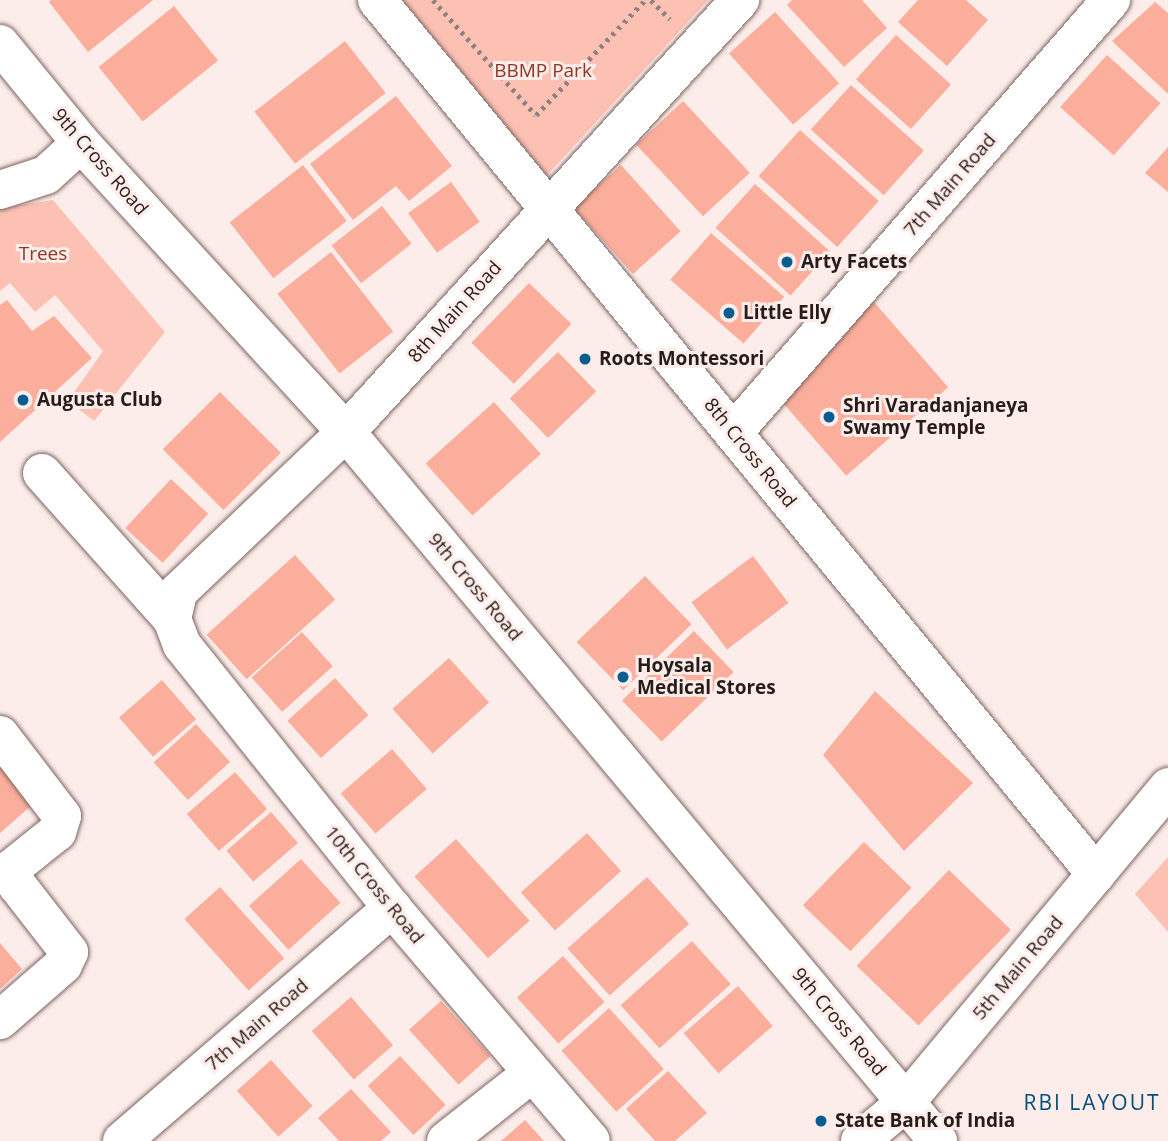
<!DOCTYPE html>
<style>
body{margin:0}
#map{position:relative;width:1168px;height:1141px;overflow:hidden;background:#fdedea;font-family:"Open Sans",sans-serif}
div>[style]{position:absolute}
.green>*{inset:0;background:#fdc1b4}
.building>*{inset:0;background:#fcae9c;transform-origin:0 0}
.path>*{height:4.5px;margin-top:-2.25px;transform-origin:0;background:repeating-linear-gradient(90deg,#8e817e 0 3.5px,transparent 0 8.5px)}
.roads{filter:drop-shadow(0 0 2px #7b645f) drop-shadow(0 0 2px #7b645f)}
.minor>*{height:38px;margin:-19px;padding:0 19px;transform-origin:19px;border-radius:19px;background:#fff}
.dots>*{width:19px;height:19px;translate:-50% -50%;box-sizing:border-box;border:4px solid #fdedea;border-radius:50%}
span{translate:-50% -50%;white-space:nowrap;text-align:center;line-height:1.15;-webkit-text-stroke:6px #fdedea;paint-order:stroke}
.park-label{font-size:19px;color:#8f3523}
.street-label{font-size:19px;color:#261c1a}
.poi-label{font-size:19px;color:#261c1a;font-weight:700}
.left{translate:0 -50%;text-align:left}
.neighbourhood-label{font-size:21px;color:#004f7b;letter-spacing:2px}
</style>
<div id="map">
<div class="green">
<i style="clip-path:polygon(395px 0,708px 0,539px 184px)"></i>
<i style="clip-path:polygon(53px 200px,165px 332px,94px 421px,68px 401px,103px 351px,55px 295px,35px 312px,10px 283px,0 291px,0 208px)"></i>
<i style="clip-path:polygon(1168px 857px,1168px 932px,1135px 894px)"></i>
</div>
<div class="building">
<i style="clip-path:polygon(153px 0,88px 52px,49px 2px,51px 0)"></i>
<i style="clip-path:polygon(792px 0,862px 0,887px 28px,844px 67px,787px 5px)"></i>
<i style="clip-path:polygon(918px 0,966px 0,988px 20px,947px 66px,898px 22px)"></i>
<i style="clip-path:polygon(1155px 2px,1168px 13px,1168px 94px,1112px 41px)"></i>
<i style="left:174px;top:6px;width:70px;height:97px;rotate:51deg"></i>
<i style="left:775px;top:12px;width:96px;height:62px;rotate:48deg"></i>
<i style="left:896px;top:35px;width:74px;height:60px;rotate:42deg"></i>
<i style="left:345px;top:41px;width:66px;height:115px;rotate:52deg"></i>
<i style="left:1107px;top:55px;width:72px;height:70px;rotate:42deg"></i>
<i style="left:851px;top:85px;width:98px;height:60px;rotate:42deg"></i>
<i style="clip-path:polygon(396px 96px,452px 166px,409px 201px,396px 186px,353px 220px,310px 164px)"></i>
<i style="left:683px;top:101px;width:98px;height:64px;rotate:47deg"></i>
<i style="left:800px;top:130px;width:106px;height:62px;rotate:42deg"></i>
<i style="clip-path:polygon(1168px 147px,1168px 192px,1145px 173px)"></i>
<i style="left:303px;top:165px;width:71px;height:93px;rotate:52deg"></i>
<i style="left:621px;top:165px;width:89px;height:64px;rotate:48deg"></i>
<i style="left:451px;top:182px;width:49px;height:53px;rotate:54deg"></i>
<i style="left:755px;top:184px;width:101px;height:59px;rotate:42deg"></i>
<i style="left:382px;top:206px;width:48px;height:64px;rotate:52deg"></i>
<i style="left:711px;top:233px;width:97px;height:62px;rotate:41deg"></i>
<i style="left:331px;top:252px;width:101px;height:68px;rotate:52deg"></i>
<i style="left:529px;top:283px;width:59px;height:83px;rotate:44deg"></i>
<i style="clip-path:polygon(7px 300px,32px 331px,54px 316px,92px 358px,0 442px,0 305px)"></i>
<i style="left:874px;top:302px;width:113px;height:135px;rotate:49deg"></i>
<i style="left:558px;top:352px;width:55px;height:67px;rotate:46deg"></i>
<i style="left:220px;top:392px;width:86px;height:81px;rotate:45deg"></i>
<i style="left:494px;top:402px;width:70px;height:92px;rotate:48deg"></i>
<i style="left:171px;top:479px;width:51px;height:67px;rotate:43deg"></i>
<i style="left:295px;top:555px;width:60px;height:119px;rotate:48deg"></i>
<i style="left:753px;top:556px;width:59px;height:77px;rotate:53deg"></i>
<i style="left:645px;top:576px;width:67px;height:95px;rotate:46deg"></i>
<i style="left:694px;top:631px;width:57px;height:100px;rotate:46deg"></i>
<i style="left:302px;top:632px;width:46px;height:68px;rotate:48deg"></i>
<i style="left:449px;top:658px;width:60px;height:76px;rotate:48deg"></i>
<i style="left:335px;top:678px;width:50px;height:64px;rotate:48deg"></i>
<i style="left:162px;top:680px;width:52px;height:57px;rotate:49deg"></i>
<i style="clip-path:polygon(875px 691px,973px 783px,904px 851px,823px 755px)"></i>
<i style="left:196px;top:724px;width:51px;height:57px;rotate:48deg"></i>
<i style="left:392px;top:749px;width:53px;height:68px;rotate:49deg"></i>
<i style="clip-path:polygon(0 752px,40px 798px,0 833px)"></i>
<i style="left:235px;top:772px;width:49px;height:64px;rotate:49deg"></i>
<i style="left:271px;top:812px;width:41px;height:59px;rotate:49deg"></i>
<i style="left:587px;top:833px;width:51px;height:89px;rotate:48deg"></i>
<i style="left:456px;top:839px;width:110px;height:56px;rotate:48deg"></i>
<i style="left:864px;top:842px;width:66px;height:88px;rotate:44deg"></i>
<i style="left:301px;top:859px;width:59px;height:70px;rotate:48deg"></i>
<i style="left:949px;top:870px;width:86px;height:133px;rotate:44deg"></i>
<i style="left:647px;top:877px;width:63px;height:107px;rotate:48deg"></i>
<i style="left:220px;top:887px;width:96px;height:48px;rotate:48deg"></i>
<i style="left:692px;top:941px;width:58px;height:96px;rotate:48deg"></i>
<i style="clip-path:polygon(0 943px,22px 969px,0 989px)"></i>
<i style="left:563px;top:956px;width:62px;height:62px;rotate:48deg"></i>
<i style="left:738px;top:986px;width:53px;height:72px;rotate:49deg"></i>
<i style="left:351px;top:997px;width:64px;height:52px;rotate:49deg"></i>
<i style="left:441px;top:1001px;width:74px;height:43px;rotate:48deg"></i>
<i style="left:609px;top:1008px;width:82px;height:64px;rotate:48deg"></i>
<i style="left:400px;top:1056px;width:67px;height:44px;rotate:47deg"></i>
<i style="left:271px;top:1060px;width:62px;height:46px;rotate:48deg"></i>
<i style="clip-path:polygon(668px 1071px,707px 1113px,675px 1141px,655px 1141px,626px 1109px)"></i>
<i style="clip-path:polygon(351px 1089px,391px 1132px,381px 1141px,339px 1141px,318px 1118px)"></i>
<i style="clip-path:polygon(525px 1120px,544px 1141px,501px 1141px)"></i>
</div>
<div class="path">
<i style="left:433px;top:0;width:154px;rotate:48.2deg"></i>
<i style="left:536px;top:115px;width:158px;rotate:-46.5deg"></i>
<i style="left:651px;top:0;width:27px;rotate:45deg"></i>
</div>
<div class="roads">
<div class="minor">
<i style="left:377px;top:0;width:1132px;rotate:50.56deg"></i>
<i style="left:0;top:44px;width:128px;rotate:50.7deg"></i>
<i style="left:81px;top:143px;width:392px;rotate:47.5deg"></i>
<i style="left:346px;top:432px;width:924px;rotate:50.14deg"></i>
<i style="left:0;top:190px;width:48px;rotate:-18.1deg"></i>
<i style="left:46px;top:175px;width:47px;rotate:-42.4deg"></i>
<i style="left:733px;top:433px;width:575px;rotate:-48.88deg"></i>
<i style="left:42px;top:473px;width:195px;rotate:48.3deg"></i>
<i style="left:172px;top:619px;width:28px;rotate:69deg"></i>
<i style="left:182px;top:645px;width:337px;rotate:51.4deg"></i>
<i style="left:392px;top:908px;width:306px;rotate:49.5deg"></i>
<i style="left:172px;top:619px;width:28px;rotate:-77deg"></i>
<i style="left:178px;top:592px;width:232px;rotate:-43.6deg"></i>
<i style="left:346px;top:432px;width:585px;rotate:-47.63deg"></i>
<i style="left:0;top:735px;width:102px;rotate:52.6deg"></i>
<i style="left:62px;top:816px;width:17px;rotate:107deg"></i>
<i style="left:57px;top:832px;width:58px;rotate:141.3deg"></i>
<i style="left:12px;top:868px;width:18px;rotate:74deg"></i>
<i style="left:17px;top:885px;width:85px;rotate:52.2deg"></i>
<i style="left:69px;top:952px;width:14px;rotate:115deg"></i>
<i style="left:63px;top:965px;width:84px;rotate:138.9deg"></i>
<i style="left:122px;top:1141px;width:357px;rotate:-40.8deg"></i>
<i style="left:446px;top:1141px;width:110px;rotate:-38.3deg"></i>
<i style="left:860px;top:1141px;width:60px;rotate:-40.3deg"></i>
<i style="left:906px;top:1102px;width:410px;rotate:-50.2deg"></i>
</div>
</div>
<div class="dots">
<i style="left:787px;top:262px;background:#075d8f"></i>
<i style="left:729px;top:313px;background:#075d8f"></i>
<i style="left:585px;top:359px;background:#075d8f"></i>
<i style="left:23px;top:400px;background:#075d8f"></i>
<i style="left:829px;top:417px;background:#075d8f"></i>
<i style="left:623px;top:677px;background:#075d8f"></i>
<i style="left:821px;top:1121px;background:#075d8f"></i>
</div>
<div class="park-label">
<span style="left:543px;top:71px">BBMP Park</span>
<span style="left:43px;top:254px">Trees</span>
</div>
<div class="street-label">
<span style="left:100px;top:162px;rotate:49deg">9th Cross Road</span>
<span style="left:950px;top:185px;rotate:-49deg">7th Main Road</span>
<span style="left:455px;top:312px;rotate:-48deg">8th Main Road</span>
<span style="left:750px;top:453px;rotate:51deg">8th Cross Road</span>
<span style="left:475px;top:587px;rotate:50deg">9th Cross Road</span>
<span style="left:374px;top:885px;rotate:51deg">10th Cross Road</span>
<span style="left:1018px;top:968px;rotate:-50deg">5th Main Road</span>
<span style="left:839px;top:1022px;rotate:50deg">9th Cross Road</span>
<span style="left:257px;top:1025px;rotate:-41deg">7th Main Road</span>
</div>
<div class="poi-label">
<span class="left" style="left:801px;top:262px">Arty Facets</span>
<span class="left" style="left:743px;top:313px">Little Elly</span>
<span class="left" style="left:599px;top:359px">Roots Montessori</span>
<span class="left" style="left:37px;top:400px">Augusta Club</span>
<span class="left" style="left:843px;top:417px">Shri Varadanjaneya<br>Swamy Temple</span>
<span class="left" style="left:637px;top:677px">Hoysala<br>Medical Stores</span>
<span class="left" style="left:835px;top:1121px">State Bank of India</span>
</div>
<div class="neighbourhood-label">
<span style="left:1092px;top:1102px">RBI LAYOUT</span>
</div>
</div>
